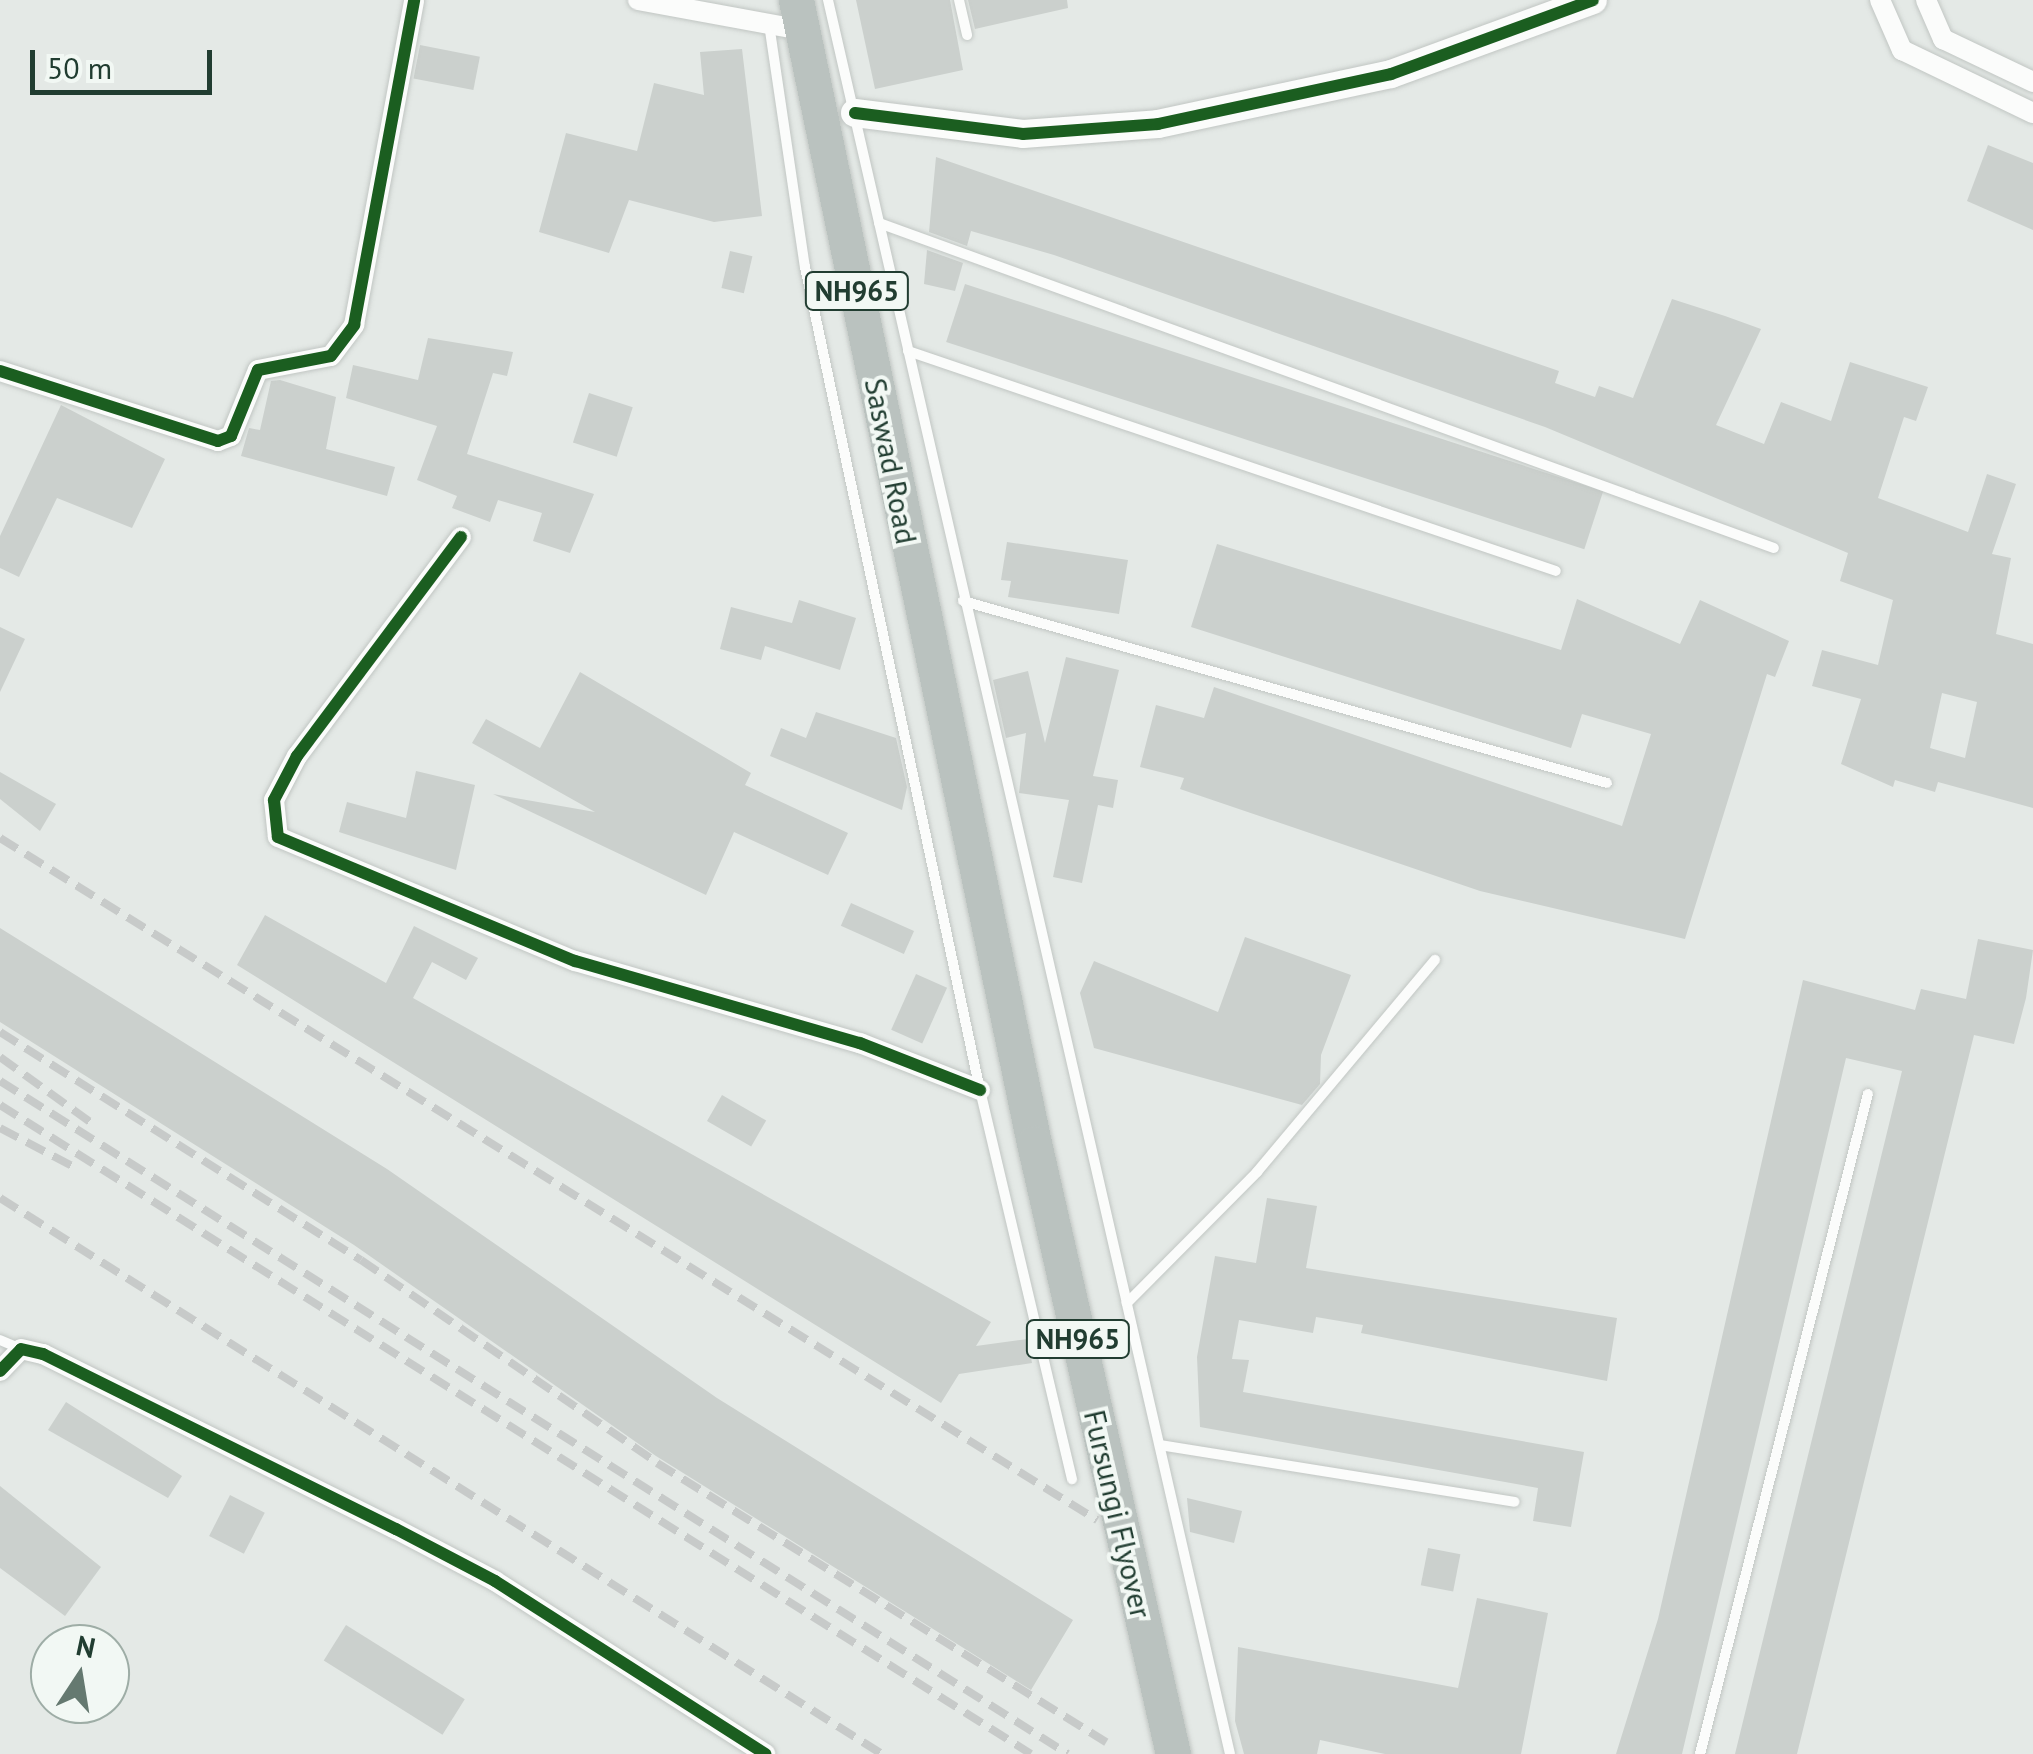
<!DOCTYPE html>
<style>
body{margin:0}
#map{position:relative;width:2033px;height:1754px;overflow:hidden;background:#e4e9e6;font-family:"PT Sans",sans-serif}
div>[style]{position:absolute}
.building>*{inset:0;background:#cbd0cd;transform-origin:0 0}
.roads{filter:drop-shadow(0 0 2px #c1c6c3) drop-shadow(0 0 2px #c1c6c3)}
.lane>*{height:10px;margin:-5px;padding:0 5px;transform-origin:5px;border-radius:5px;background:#fbfcfb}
.street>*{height:20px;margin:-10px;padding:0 10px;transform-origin:10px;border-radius:10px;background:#fbfcfb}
.secondary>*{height:28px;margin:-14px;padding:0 14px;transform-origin:14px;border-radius:14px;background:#fbfcfb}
.highway>*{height:35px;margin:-17.5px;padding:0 17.5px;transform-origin:17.5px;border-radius:17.5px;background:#bac2bf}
.rail>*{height:8px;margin-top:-4px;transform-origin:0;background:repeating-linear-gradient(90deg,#c7cac9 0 20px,transparent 0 30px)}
.cycleway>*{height:12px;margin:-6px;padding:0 6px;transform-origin:6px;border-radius:6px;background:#1b5e20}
span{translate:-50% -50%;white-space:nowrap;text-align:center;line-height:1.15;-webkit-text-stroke:8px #f2f8f4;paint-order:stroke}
.shield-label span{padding:2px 8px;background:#f2f8f4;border:2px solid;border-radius:8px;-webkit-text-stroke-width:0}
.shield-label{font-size:28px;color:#213d31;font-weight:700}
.street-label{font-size:30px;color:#213d31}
.north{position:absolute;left:30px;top:1624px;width:100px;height:100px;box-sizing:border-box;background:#f2f8f4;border:2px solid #9eada6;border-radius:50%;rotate:12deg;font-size:28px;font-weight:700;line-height:40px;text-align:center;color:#213d31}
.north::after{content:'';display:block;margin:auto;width:35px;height:45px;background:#657970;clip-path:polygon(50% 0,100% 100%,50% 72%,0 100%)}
.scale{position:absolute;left:30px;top:50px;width:182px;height:45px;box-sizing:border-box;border:5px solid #213d31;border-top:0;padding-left:12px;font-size:30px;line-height:35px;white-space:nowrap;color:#213d31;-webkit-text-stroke:8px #f2f8f4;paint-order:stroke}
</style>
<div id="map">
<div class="building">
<i style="clip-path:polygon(856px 0,950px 0,963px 70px,875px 89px)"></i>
<i style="clip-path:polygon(968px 0,1067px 0,1068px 8px,975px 29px)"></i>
<i style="left:420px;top:45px;width:61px;height:34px;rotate:11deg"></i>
<i style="clip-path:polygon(742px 49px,762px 216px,714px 222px,629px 200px,609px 253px,539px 232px,566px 133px,637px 151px,654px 83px,704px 95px,700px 52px)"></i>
<i style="clip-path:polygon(1988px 145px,2033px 163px,2033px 230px,1967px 201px)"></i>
<i style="clip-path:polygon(evenodd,936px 157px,1559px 371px,1555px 383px,1595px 397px,1599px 386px,1633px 398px,1672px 299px,1725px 316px,1761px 329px,1716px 425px,1764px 444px,1781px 402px,1831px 421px,1850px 362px,1928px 387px,1916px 421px,1904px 417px,1878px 498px,1968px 532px,1987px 474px,2016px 484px,1992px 554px,2011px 558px,1996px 634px,2033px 644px,2033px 808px,1938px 782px,1935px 792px,1895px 780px,1893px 787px,1841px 764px,1861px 699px,1812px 686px,1822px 650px,1878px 665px,1893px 600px,1840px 581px,1848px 553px,1545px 427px,1054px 255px,971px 231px,967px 246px,929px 232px,936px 157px,1942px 693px,1977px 702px,1965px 758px,1930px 748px,1942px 693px)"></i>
<i style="clip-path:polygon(927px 250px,963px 263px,955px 291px,924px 284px)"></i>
<i style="left:730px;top:251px;width:23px;height:38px;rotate:13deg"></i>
<i style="left:965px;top:284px;width:671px;height:61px;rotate:18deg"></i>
<i style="clip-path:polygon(428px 338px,513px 352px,507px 376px,493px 373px,467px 454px,594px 494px,570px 553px,533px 541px,542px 513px,498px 500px,490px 522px,452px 508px,457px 496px,417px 480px,437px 426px,346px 398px,353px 365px,418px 380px)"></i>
<i style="clip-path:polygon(280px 380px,336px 397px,326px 449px,395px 467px,387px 496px,241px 456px,249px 428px,260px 430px,271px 381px)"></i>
<i style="left:589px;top:393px;width:46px;height:52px;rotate:18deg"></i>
<i style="clip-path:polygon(61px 405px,165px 459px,132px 528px,57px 498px,19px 577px,0 568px,0 536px)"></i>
<i style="clip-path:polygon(1007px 542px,1128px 560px,1119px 614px,1008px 597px,1011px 581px,1001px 580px)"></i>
<i style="clip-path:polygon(1217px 544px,1561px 650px,1577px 599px,1680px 644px,1700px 600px,1789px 641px,1775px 677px,1767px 674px,1685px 939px,1480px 891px,1180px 789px,1184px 778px,1140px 767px,1156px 705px,1204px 718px,1214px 687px,1622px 826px,1651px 734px,1582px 714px,1571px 748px,1191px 627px)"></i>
<i style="clip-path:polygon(799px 600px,856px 618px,840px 670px,765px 646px,761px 660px,720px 649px,731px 607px,792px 623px)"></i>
<i style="clip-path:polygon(0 627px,25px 639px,0 692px)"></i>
<i style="clip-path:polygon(1066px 657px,1119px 670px,1093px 776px,1118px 780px,1113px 808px,1098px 805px,1082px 883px,1053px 877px,1069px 800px,1019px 793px,1026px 733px,1006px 738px,993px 680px,1028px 671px,1045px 743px)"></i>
<i style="clip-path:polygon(580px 672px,751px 773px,745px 785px,848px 833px,828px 875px,734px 832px,706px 895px,493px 794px,595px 812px,472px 743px,486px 719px,540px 748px)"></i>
<i style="clip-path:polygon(816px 712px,896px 738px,907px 787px,902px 810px,770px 756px,781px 728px,806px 738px)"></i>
<i style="clip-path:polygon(416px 771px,475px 785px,456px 870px,339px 832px,347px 802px,406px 818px)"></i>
<i style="clip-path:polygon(0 772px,56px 804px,40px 831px,0 799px)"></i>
<i style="left:851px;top:903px;width:69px;height:25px;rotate:24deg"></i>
<i style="clip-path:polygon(265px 915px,386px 983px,414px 926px,478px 958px,466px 980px,432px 962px,413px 998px,991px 1322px,976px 1346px,1028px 1339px,1032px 1363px,959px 1374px,941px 1403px,237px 965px)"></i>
<i style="clip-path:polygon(0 928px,387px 1169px,717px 1398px,1073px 1620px,1031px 1690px,656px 1456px,354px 1245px,0 1022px)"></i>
<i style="clip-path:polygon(1245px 937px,1351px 975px,1321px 1055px,1320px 1084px,1302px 1105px,1094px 1048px,1080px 993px,1094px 961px,1218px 1012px)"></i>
<i style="clip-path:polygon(1978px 939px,2033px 950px,2026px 998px,2014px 1044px,1974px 1035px,1797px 1754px,1735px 1754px,1902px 1071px,1846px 1058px,1682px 1754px,1616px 1754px,1658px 1619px,1803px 980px,1915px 1010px,1921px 989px,1966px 999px)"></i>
<i style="left:916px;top:974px;width:34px;height:61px;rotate:24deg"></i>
<i style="left:722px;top:1095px;width:51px;height:30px;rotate:30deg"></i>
<i style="clip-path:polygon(1267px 1198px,1317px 1206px,1306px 1268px,1617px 1318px,1607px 1381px,1361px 1333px,1363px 1325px,1316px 1317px,1313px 1333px,1239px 1320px,1232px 1359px,1249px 1360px,1243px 1392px,1584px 1452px,1571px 1527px,1533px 1521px,1538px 1488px,1200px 1427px,1197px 1357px,1215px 1256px,1256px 1263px)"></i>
<i style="clip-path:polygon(66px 1402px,182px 1476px,168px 1498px,48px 1430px)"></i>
<i style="clip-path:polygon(0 1486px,101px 1567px,65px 1616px,0 1568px)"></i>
<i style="left:230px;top:1495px;width:39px;height:46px;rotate:27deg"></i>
<i style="clip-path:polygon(1187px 1498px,1242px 1511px,1234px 1543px,1190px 1532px)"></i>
<i style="left:1428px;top:1548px;width:33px;height:38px;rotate:11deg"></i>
<i style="clip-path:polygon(1477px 1598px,1548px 1613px,1521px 1754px,1385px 1754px,1320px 1740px,1317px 1754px,1244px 1754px,1235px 1721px,1238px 1647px,1458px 1688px)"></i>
<i style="left:346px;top:1625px;width:140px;height:42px;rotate:32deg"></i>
</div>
<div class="roads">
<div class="lane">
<i style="left:828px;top:0;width:1337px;rotate:77.08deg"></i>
<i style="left:959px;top:0;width:36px;rotate:77deg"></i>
<i style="left:769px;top:24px;width:246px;rotate:81.6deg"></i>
<i style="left:805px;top:267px;width:841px;rotate:78deg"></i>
<i style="left:980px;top:1090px;width:400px;rotate:76.7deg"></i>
<i style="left:879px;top:223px;width:952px;rotate:19.96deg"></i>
<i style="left:908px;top:351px;width:684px;rotate:18.75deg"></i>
<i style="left:963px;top:601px;width:669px;rotate:15.78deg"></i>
<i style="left:0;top:1340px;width:23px;rotate:23deg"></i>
<i style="left:1160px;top:1445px;width:359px;rotate:9.1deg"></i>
<i style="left:1230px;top:1754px;width:463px;rotate:-102.9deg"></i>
<i style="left:1127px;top:1303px;width:185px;rotate:-45.2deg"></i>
<i style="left:1257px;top:1172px;width:277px;rotate:-50deg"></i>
<i style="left:1700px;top:1754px;width:681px;rotate:-75.72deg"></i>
</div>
<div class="street">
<i style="left:638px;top:0;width:167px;rotate:10.4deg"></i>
<i style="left:1880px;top:0;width:55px;rotate:66.3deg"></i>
<i style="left:1902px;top:50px;width:145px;rotate:25.7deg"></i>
<i style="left:1926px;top:0;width:43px;rotate:66.4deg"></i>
<i style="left:1943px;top:39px;width:100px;rotate:25.5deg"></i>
<i style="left:0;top:371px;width:229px;rotate:17.8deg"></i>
<i style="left:218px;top:441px;width:14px;rotate:-21deg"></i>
<i style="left:231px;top:436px;width:71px;rotate:-67.8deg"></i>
<i style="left:258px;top:370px;width:74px;rotate:-10.9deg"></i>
<i style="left:331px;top:356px;width:39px;rotate:-53deg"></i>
<i style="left:354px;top:325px;width:330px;rotate:-79.5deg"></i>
<i style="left:461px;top:537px;width:274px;rotate:126.8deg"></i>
<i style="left:297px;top:756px;width:50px;rotate:117.6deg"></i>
<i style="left:274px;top:800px;width:37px;rotate:84deg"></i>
<i style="left:278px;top:837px;width:322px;rotate:22.7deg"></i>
<i style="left:575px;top:961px;width:297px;rotate:16.1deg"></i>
<i style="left:860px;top:1043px;width:129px;rotate:21.4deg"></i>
<i style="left:0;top:1371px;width:30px;rotate:-46deg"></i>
<i style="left:21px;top:1349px;width:23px;rotate:13deg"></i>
<i style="left:43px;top:1354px;width:394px;rotate:26.4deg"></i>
<i style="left:396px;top:1529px;width:112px;rotate:27.7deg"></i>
<i style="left:495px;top:1581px;width:321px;rotate:32.6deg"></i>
</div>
<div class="secondary">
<i style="left:855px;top:113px;width:169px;rotate:7.1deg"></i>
<i style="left:1023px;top:134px;width:135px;rotate:-4.2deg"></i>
<i style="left:1158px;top:124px;width:238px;rotate:-12.1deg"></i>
<i style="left:1391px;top:74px;width:215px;rotate:-20.1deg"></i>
</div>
<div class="highway">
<i style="left:796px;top:0;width:1168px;rotate:78.24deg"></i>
<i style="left:1034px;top:1143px;width:627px;rotate:77.18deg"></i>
</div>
</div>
<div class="rail">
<i style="left:0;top:838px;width:1292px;rotate:31.87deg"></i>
<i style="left:0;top:1032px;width:427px;rotate:32.3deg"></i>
<i style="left:361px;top:1260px;width:359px;rotate:34.4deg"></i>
<i style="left:657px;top:1463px;width:529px;rotate:31.86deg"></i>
<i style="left:0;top:1057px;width:115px;rotate:35.8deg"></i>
<i style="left:0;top:1081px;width:1262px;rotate:32.22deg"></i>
<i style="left:0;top:1105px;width:1218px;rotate:32.19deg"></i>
<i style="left:0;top:1128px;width:81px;rotate:27.8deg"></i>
<i style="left:0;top:1198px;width:1043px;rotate:32.23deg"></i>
</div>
<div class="cycleway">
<i style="left:855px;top:113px;width:169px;rotate:7.1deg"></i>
<i style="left:1023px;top:134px;width:135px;rotate:-4.2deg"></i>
<i style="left:1158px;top:124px;width:238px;rotate:-12.1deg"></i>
<i style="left:1391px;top:74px;width:215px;rotate:-20.1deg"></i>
<i style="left:0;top:371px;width:229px;rotate:17.8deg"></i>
<i style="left:218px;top:441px;width:14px;rotate:-21deg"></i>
<i style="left:231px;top:436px;width:71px;rotate:-67.8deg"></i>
<i style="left:258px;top:370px;width:74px;rotate:-10.9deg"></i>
<i style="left:331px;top:356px;width:39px;rotate:-53deg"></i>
<i style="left:354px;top:325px;width:330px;rotate:-79.5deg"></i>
<i style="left:461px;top:537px;width:274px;rotate:126.8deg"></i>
<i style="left:297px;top:756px;width:50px;rotate:117.6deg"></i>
<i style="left:274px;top:800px;width:37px;rotate:84deg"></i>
<i style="left:278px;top:837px;width:322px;rotate:22.7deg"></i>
<i style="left:575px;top:961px;width:297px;rotate:16.1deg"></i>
<i style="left:860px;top:1043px;width:129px;rotate:21.4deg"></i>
<i style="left:0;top:1371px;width:30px;rotate:-46deg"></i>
<i style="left:21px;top:1349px;width:23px;rotate:13deg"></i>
<i style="left:43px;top:1354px;width:394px;rotate:26.4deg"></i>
<i style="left:396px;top:1529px;width:112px;rotate:27.7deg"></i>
<i style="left:495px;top:1581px;width:321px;rotate:32.6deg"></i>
</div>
<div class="shield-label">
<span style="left:857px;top:291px">NH965</span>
<span style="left:1078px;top:1339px">NH965</span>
</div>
<div class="street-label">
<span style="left:891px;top:461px;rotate:79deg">Saswad Road</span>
<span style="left:1118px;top:1514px;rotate:77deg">Fursungi Flyover</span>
</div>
<div class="north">N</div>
<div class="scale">50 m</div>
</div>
